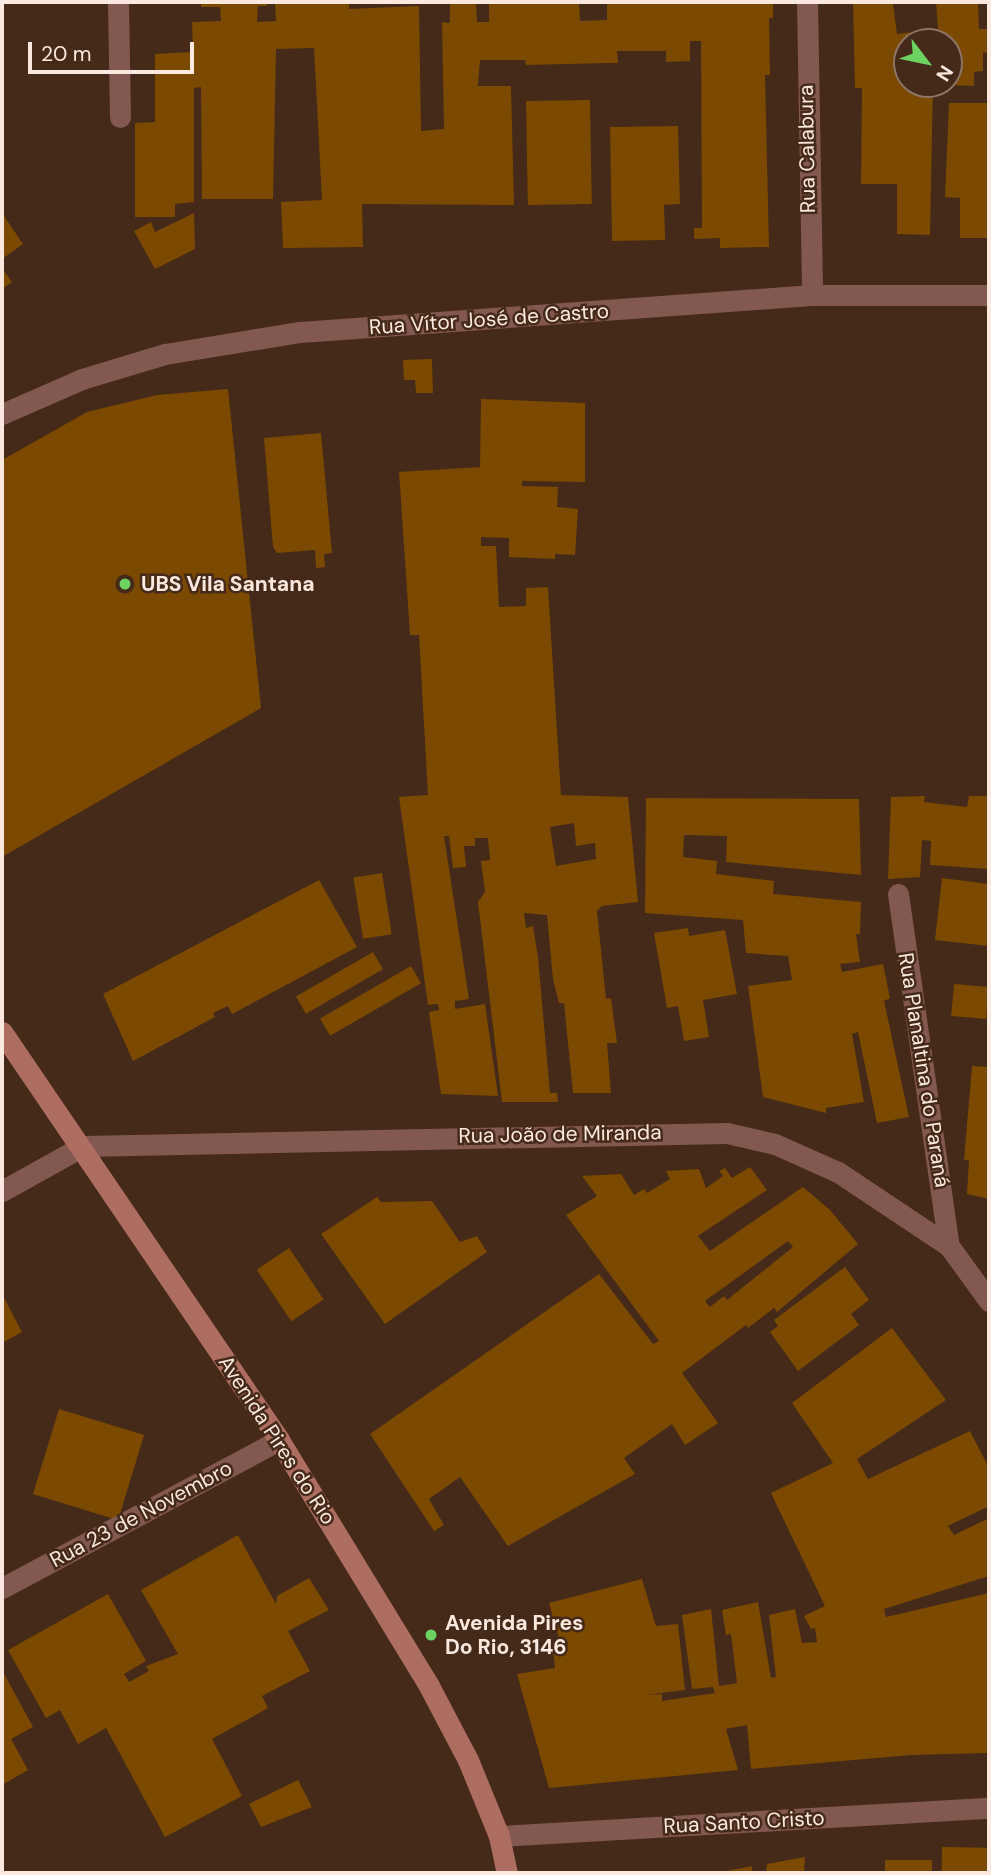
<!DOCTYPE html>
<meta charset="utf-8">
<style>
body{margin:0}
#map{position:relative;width:991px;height:1875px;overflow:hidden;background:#452919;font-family:"DM Sans",sans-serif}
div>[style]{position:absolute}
.building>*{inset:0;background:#7b4a00;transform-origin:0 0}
.street>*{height:21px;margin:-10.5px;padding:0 10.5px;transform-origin:10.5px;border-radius:10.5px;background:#825850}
.secondary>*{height:21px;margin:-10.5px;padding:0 10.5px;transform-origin:10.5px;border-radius:10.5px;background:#ae6d61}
.dots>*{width:19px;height:19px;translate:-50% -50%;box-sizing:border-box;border:4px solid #452919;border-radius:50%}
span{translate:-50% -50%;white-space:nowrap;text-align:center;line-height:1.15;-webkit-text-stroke:5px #452919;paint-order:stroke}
.street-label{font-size:21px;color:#fbe8de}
.poi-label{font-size:21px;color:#fbe8de;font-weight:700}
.left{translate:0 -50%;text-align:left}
.frame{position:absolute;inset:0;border:4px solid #fbe8de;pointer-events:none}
.north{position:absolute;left:893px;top:28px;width:70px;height:70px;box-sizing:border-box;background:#452919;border:2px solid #8e7568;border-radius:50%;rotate:122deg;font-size:19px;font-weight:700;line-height:28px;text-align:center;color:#fbe8de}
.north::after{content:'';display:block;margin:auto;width:24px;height:32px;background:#6cd362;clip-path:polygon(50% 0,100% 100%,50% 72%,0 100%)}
.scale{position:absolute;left:28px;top:42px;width:166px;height:32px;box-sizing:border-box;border:4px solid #fbe8de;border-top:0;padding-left:9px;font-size:21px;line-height:24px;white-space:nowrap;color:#fbe8de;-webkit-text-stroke:5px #452919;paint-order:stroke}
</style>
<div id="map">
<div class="building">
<i style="clip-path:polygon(201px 2px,267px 2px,267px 6px,258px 6px,257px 22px,276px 21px,275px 2px,349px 2px,349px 9px,419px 6px,421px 131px,444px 129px,442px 22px,450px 23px,450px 2px,476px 2px,477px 22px,489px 22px,489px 2px,579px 2px,580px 21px,607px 20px,607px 2px,773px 2px,773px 18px,769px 18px,770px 75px,765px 75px,769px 247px,720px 248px,720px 238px,694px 239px,694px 228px,702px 228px,701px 41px,690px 41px,690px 61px,666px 62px,666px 51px,617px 51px,618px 63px,608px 63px,526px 65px,525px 60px,480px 60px,478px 86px,511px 86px,514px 205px,362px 204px,363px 247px,283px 248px,281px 202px,322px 200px,314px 48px,276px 49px,273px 199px,202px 199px,201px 87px,194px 88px,194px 202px,175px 204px,175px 217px,135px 217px,135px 123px,155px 122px,155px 54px,193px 52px,192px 22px,221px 21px,220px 7px,201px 7px)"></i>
<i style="clip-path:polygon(853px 2px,902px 2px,893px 4px,897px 34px,938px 29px,936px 2px,978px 2px,979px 29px,989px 29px,989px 52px,983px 53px,983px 71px,974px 72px,974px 86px,949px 85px,949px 42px,907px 42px,907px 84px,933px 84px,930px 235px,897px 234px,897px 184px,861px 184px,862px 88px,855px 88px)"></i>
<i style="left:590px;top:100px;width:104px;height:64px;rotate:89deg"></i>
<i style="clip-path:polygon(949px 103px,989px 103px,989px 238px,960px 238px,960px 198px,945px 197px)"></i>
<i style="clip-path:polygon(678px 126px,680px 204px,664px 205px,665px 240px,612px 241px,610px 127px)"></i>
<i style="clip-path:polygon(2px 213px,23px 244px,2px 259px)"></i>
<i style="clip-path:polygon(194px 213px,195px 249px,155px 269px,134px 231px,151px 222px,155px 232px)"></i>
<i style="clip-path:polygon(2px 268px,12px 282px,2px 289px)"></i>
<i style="clip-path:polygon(432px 359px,433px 393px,416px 393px,415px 380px,404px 380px,403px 360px)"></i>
<i style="clip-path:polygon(228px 389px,261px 708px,2px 857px,2px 460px,87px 412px,157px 395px)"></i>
<i style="clip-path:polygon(evenodd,481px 399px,585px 403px,585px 482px,522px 481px,522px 486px,558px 487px,557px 507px,578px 509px,575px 555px,555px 554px,555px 559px,509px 557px,509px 538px,481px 537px,481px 546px,496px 546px,499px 607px,526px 606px,526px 588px,548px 587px,561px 795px,628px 797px,638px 902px,602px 906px,597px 911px,606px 999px,611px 998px,617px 1043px,607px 1043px,611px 1093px,573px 1093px,564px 1003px,559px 1003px,553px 979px,547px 915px,524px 913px,526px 928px,533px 926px,538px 957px,550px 1093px,557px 1093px,558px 1102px,502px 1102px,478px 902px,485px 892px,481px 861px,490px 860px,488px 838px,475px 838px,475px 846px,464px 846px,466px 867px,453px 868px,449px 836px,444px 836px,469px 999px,455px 1001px,455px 1009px,485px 1004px,498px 1096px,441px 1094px,429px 1012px,439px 1010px,438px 1004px,428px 1005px,399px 797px,428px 795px,419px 635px,410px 635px,399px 472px,480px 467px,481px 399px,574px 823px,576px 846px,595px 843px,596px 859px,556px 866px,550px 827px,574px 823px)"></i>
<i style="clip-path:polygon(321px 433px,332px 553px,324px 554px,325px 567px,316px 568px,315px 550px,277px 553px,273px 547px,264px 438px)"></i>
<i style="clip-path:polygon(925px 796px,924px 802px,967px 807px,969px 796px,989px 796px,989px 869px,930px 865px,931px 841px,922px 840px,920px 877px,888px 879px,891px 797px)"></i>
<i style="clip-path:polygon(646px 798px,859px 799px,861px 875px,726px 862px,727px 836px,684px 835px,683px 857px,717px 861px,716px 874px,774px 881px,773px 894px,861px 902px,860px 934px,856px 934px,860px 962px,840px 964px,842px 972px,883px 964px,890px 998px,884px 1001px,909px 1117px,877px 1123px,858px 1032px,852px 1034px,864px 1102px,826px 1108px,826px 1113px,763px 1097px,748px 986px,792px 980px,788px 956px,746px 953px,743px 920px,645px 913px)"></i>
<i style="left:382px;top:873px;width:62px;height:29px;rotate:81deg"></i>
<i style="clip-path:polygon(942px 878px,989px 884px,989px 946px,935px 940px)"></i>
<i style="clip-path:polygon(319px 880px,357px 947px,232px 1014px,228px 1006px,213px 1013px,215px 1017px,133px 1061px,103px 994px)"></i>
<i style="clip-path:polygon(688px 928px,689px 936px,725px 930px,737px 994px,703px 1000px,709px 1037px,684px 1041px,678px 1006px,667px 1008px,654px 933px)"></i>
<i style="left:373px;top:952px;width:20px;height:89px;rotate:60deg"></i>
<i style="left:411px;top:966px;width:20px;height:105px;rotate:60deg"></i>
<i style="left:954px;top:984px;width:35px;height:32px;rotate:5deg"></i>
<i style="clip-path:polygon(972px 1066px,989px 1067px,989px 1199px,967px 1194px,969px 1160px,964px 1160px)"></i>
<i style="clip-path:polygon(evenodd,750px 1167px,767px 1190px,698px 1236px,710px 1251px,803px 1187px,830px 1210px,858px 1244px,777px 1312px,774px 1308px,748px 1328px,746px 1325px,682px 1373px,718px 1423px,685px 1445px,672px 1424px,624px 1458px,635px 1474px,508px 1546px,460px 1477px,429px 1499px,444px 1525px,434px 1531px,370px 1434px,599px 1274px,653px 1344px,659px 1341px,566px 1215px,597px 1196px,582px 1176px,621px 1174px,634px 1195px,644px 1189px,647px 1193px,670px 1179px,666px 1171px,699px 1169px,706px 1188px,723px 1176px,719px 1171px,725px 1168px,732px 1178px,750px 1167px,788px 1241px,793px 1247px,727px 1300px,724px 1296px,710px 1307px,705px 1301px,788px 1241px)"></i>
<i style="clip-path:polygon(377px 1197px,381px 1202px,432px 1201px,460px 1242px,477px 1236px,487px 1252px,385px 1324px,321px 1234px)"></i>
<i style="left:289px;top:1248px;width:62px;height:39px;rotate:56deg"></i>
<i style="clip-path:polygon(845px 1267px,869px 1300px,851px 1314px,859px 1325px,798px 1371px,770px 1332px,778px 1326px,774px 1320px)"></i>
<i style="clip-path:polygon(2px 1294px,22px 1332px,2px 1343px)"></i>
<i style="clip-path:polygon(892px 1328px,946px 1400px,857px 1459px,868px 1479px,970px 1431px,989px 1468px,989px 1506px,948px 1526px,954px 1535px,989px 1518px,989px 1576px,884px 1609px,886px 1617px,989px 1593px,989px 1753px,911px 1755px,751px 1769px,747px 1725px,726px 1729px,738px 1770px,549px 1788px,517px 1674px,555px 1668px,553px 1649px,561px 1646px,549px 1603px,642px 1579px,656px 1626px,678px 1624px,685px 1690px,646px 1695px,662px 1694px,662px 1701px,715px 1693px,713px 1687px,692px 1689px,682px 1615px,711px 1609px,719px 1686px,737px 1683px,731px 1634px,726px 1635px,722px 1610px,758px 1602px,771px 1678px,776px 1677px,769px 1615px,795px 1609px,802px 1643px,817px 1642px,815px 1628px,811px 1629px,804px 1616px,825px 1606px,771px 1493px,833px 1463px,792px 1403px)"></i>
<i style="left:59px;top:1409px;width:89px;height:89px;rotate:17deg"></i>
<i style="clip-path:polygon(238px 1535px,276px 1604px,277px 1596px,309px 1578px,329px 1610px,288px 1631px,310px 1671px,262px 1696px,268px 1708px,212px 1739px,242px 1796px,165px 1837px,106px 1728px,78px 1744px,60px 1710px,46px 1718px,8px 1650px,108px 1594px,146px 1661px,124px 1674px,129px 1682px,149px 1671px,146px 1666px,178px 1654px,141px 1590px)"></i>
<i style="clip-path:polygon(2px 1670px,33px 1727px,11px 1739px,28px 1770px,2px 1785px)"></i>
<i style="clip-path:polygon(298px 1780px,312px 1807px,261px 1827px,249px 1804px)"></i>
<i style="left:942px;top:1847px;width:47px;height:26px;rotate:1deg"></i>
<i style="clip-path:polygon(805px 1857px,804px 1873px,766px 1873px,767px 1864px)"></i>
<i style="left:885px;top:1860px;width:47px;height:13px"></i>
<i style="clip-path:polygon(752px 1866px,752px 1873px,722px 1873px,722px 1872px)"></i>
</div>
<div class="street">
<i style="left:118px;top:2px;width:115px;rotate:89deg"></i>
<i style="left:807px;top:2px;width:293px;rotate:89deg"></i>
<i style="left:2px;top:414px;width:87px;rotate:-23.6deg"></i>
<i style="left:82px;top:379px;width:87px;rotate:-16.8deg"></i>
<i style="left:165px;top:354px;width:137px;rotate:-9.3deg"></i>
<i style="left:300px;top:332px;width:513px;rotate:-4.13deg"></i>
<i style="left:812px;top:295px;width:177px"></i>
<i style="left:898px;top:894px;width:356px;rotate:81.8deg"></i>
<i style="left:2px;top:1191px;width:93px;rotate:-29.1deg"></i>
<i style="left:83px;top:1146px;width:644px;rotate:-1.16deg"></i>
<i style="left:727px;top:1133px;width:49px;rotate:12.9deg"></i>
<i style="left:775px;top:1144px;width:69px;rotate:24deg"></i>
<i style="left:838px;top:1172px;width:133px;rotate:33.7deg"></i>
<i style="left:949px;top:1246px;width:68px;rotate:54deg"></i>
<i style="left:2px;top:1588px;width:314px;rotate:-28.1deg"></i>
<i style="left:499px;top:1836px;width:491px;rotate:-3.3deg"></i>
</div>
<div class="secondary">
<i style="left:2px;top:1032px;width:493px;rotate:55.8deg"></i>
<i style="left:279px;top:1440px;width:288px;rotate:58.6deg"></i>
<i style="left:429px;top:1686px;width:84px;rotate:62.2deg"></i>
<i style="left:468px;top:1760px;width:82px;rotate:67.8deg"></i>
<i style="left:499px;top:1836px;width:38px;rotate:78deg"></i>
</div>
<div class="dots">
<i style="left:125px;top:584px;background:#6cd362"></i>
<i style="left:431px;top:1635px;background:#6cd362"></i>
</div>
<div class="street-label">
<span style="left:807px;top:149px;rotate:-91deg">Rua Calabura</span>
<span style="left:489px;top:319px;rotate:-4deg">Rua Vítor José de Castro</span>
<span style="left:924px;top:1070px;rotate:81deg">Rua Planaltina do Paraná</span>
<span style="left:560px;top:1134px;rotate:-1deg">Rua João de Miranda</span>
<span style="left:277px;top:1440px;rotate:57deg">Avenida Pires do Rio</span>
<span style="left:141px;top:1514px;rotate:-28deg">Rua 23 de Novembro</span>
<span style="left:744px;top:1822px;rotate:-3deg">Rua Santo Cristo</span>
</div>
<div class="poi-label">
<span class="left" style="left:141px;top:584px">UBS Vila Santana</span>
<span class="left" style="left:445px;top:1635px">Avenida Pires<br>Do Rio, 3146</span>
</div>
<div class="frame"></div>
<div class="north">N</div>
<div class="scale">20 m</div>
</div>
